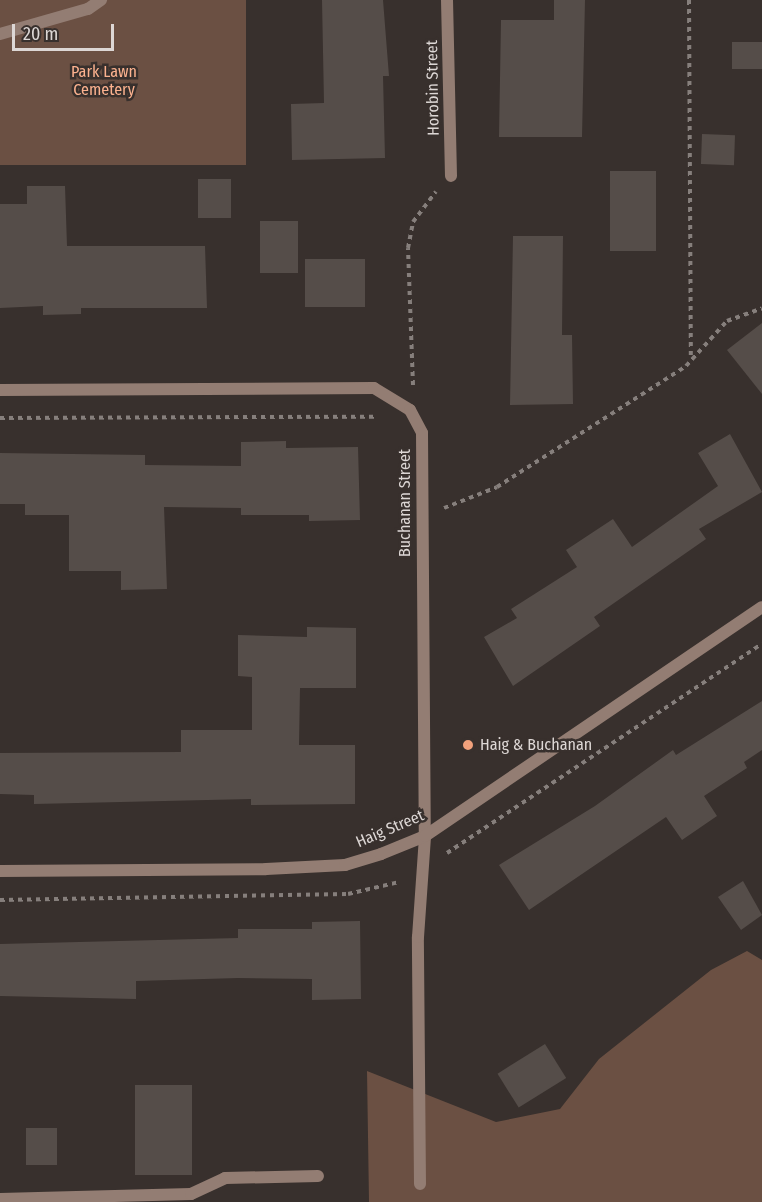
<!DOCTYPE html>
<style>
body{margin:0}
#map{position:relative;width:762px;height:1202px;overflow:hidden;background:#38302d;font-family:"Fira Sans Condensed",sans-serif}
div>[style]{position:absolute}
.green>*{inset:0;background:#6b5043;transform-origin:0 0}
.building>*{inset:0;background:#554d49;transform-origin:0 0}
.path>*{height:4px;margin-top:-2px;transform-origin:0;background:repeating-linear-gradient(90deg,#867f7c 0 4.5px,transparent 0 9px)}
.service>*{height:12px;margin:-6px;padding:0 6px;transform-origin:6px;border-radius:6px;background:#937d73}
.minor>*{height:12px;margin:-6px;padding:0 6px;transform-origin:6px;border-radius:6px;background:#937d73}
.tertiary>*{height:12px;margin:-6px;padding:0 6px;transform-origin:6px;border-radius:6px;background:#937d73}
.dots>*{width:16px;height:16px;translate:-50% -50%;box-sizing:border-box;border:3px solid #38302d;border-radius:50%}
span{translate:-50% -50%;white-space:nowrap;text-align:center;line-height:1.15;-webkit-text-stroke:5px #38302d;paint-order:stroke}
.park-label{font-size:16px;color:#fcb28f}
.street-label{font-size:16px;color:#ddd7d5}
.poi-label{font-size:16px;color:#ddd7d5}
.left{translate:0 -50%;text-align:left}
.scale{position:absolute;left:12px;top:24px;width:102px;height:27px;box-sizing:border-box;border:3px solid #ddd7d5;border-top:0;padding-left:8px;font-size:18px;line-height:21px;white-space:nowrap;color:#ddd7d5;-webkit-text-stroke:4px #38302d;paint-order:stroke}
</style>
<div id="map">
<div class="green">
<i style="left:0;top:0;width:246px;height:165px"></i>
<i style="clip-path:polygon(747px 951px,762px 960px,762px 1202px,369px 1202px,367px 1071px,496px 1122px,560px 1109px,599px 1059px,711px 970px)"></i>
</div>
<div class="building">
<i style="clip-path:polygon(322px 0,383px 0,389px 76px,383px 76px,385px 158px,292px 160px,291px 104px,324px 103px)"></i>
<i style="clip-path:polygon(554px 0,585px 0,582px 137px,499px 137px,501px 20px,554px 20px)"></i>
<i style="left:732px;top:42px;width:30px;height:27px"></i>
<i style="left:702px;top:134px;width:33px;height:30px;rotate:2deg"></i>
<i style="left:610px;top:171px;width:46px;height:80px"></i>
<i style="left:231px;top:179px;width:39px;height:33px;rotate:90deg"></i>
<i style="clip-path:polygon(27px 186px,65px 186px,67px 246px,205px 246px,207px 308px,81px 308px,81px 314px,43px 315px,43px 306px,0 308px,0 204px,27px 204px)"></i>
<i style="left:260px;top:221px;width:38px;height:52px"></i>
<i style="clip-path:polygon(513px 236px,563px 236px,562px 335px,572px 335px,573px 404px,510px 405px)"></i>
<i style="left:305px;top:259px;width:60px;height:48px"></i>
<i style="clip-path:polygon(762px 323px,762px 394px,727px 350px)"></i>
<i style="clip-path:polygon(730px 434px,762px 492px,699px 529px,706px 539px,594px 617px,600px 626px,513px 686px,484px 637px,517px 618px,511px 609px,577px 567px,566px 550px,613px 519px,632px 547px,718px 486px,698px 453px)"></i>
<i style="clip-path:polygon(286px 441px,286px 448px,358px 447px,360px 520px,309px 521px,309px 515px,241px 515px,241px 508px,164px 507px,167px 589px,121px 590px,121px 571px,69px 571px,69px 515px,25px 515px,25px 504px,0 504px,0 453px,145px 455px,145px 465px,241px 466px,241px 442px)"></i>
<i style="clip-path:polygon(307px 627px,356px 628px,356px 688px,300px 688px,299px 745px,355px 745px,355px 804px,251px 805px,251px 799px,34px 804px,34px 795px,0 794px,0 753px,181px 752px,181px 730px,252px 730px,252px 677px,238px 676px,238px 635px,307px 637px)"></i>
<i style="clip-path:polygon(762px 701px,762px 750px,744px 762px,747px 768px,704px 796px,717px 816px,682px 840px,666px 817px,529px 910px,499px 865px,595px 806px,673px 750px,676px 755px)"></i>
<i style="clip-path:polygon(743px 881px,762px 915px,741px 930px,718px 897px)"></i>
<i style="clip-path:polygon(360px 921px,361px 999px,312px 1000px,312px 979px,238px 978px,136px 981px,136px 999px,0 996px,0 944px,238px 938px,238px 929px,312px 929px,312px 922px)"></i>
<i style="left:545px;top:1044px;width:40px;height:56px;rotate:58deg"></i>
<i style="left:135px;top:1085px;width:57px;height:90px"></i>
<i style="left:26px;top:1128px;width:31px;height:37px"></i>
</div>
<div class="path">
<i style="left:689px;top:0;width:355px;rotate:89.7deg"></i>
<i style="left:413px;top:385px;width:137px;rotate:-92.1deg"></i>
<i style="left:408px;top:248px;width:26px;rotate:-79deg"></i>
<i style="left:413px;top:222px;width:38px;rotate:-53deg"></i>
<i style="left:0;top:418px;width:374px;rotate:-0.2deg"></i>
<i style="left:444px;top:508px;width:57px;rotate:-21.6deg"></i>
<i style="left:497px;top:487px;width:224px;rotate:-32.6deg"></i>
<i style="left:686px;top:366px;width:61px;rotate:-47.7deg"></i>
<i style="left:727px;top:321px;width:37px;rotate:-20deg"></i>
<i style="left:447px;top:853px;width:378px;rotate:-33.6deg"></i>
<i style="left:0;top:900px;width:348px;rotate:-1deg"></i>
<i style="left:348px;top:894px;width:52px;rotate:-13.2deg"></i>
</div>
<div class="service">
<i style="left:0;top:34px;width:91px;rotate:-15.9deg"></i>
<i style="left:88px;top:9px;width:16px;rotate:-35deg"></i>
<i style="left:420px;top:1184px;width:247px;rotate:-90.5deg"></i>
<i style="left:418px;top:937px;width:101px;rotate:-86deg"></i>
<i style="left:0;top:1199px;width:191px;rotate:-1.5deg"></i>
<i style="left:191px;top:1194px;width:38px;rotate:-25deg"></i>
<i style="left:225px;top:1178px;width:93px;rotate:-1.2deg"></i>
</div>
<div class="minor">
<i style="left:447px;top:0;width:176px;rotate:88.7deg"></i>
<i style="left:0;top:390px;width:374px;rotate:-0.3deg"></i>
<i style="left:374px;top:388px;width:42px;rotate:31.4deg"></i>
<i style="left:410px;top:410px;width:26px;rotate:62deg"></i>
<i style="left:422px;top:433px;width:403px;rotate:89.6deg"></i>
</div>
<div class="tertiary">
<i style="left:0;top:871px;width:266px;rotate:-0.4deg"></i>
<i style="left:266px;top:869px;width:79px;rotate:-2.9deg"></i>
<i style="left:345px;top:865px;width:38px;rotate:-17deg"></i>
<i style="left:381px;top:854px;width:48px;rotate:-22.2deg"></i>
<i style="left:425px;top:836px;width:407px;rotate:-34.2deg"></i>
</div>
<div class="dots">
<i style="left:468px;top:745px;background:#f1a17c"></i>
</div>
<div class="park-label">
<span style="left:104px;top:81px">Park Lawn<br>Cemetery</span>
</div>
<div class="street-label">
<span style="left:433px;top:88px;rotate:-91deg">Horobin Street</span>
<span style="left:405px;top:503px;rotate:-90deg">Buchanan Street</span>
<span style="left:390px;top:829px;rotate:-23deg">Haig Street</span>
</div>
<div class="poi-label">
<span class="left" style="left:480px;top:745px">Haig &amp; Buchanan</span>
</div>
<div class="scale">20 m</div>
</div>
